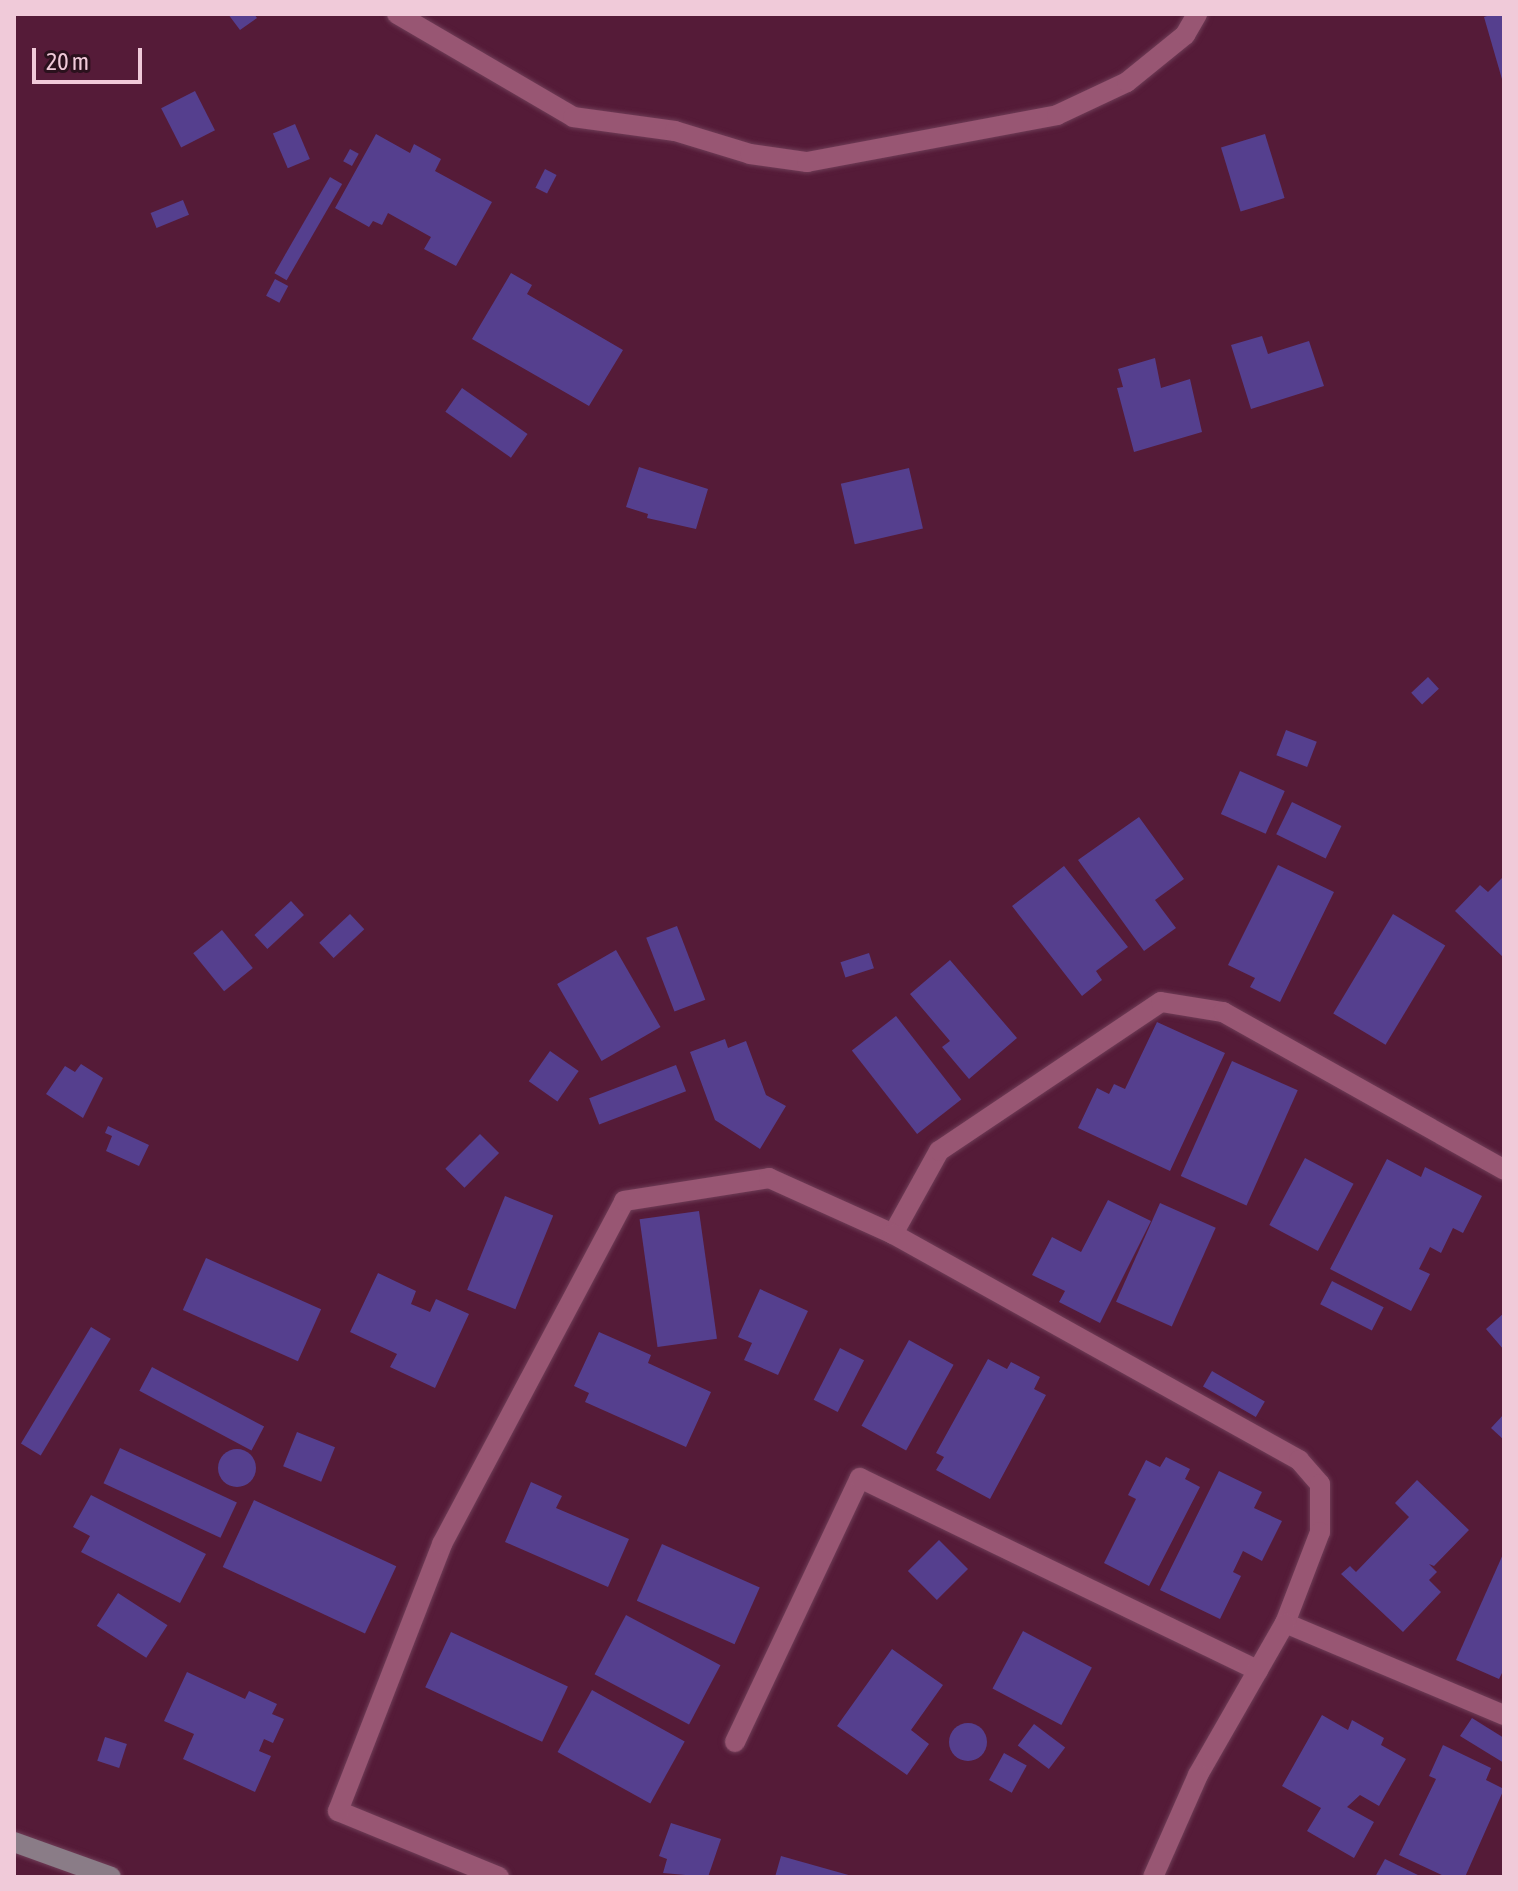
<!DOCTYPE html>
<style>
body{margin:0}
#map{position:relative;width:1518px;height:1891px;overflow:hidden;background:#551b38;font-family:"Asap Condensed",sans-serif}
div>[style]{position:absolute}
.building>*{inset:0;background:#553f8e;transform-origin:0 0}
.round{border-radius:50%}
.roads{filter:drop-shadow(0 0 2px #6f3d57) drop-shadow(0 0 2px #6f3d57)}
.service>*{height:20px;margin:-10px;padding:0 10px;transform-origin:10px;border-radius:10px;background:#985673}
.minor>*{height:20px;margin:-10px;padding:0 10px;transform-origin:10px;border-radius:10px;background:#985673}
.secondary>*{height:20px;margin:-10px;padding:0 10px;transform-origin:10px;border-radius:10px;background:#8a7c87}
span{translate:-50% -50%;white-space:nowrap;text-align:center;line-height:1.15;-webkit-text-stroke:6px #2b111d;paint-order:stroke}
.frame{position:absolute;inset:0;border:16px solid #f0cad9;pointer-events:none}
.scale{position:absolute;left:32px;top:48px;width:110px;height:36px;box-sizing:border-box;border:4px solid #f0cad9;border-top:0;padding-left:10px;font-size:24px;line-height:28px;white-space:nowrap;color:#f0cad9;-webkit-text-stroke:6px #2b111d;paint-order:stroke}
</style>
<div id="map">
<div class="building">
<i style="clip-path:polygon(228px 14px,254px 14px,257px 18px,240px 30px)"></i>
<i style="clip-path:polygon(1493px 14px,1504px 14px,1504px 86px,1484px 17px)"></i>
<i style="left:195px;top:91px;width:44px;height:38px;rotate:63deg"></i>
<i style="left:295px;top:124px;width:38px;height:24px;rotate:67deg"></i>
<i style="clip-path:polygon(376px 134px,410px 153px,414px 144px,441px 159px,435px 171px,492px 202px,456px 266px,424px 249px,431px 237px,388px 213px,382px 225px,373px 221px,369px 227px,335px 208px)"></i>
<i style="left:1265px;top:134px;width:67px;height:46px;rotate:73deg"></i>
<i style="left:350px;top:149px;width:10px;height:14px;rotate:29deg"></i>
<i style="left:545px;top:169px;width:13px;height:21px;rotate:27deg"></i>
<i style="left:330px;top:177px;width:14px;height:111px;rotate:30deg"></i>
<i style="left:183px;top:200px;width:16px;height:35px;rotate:68deg"></i>
<i style="clip-path:polygon(511px 273px,532px 285px,527px 294px,623px 350px,589px 406px,472px 339px)"></i>
<i style="left:275px;top:279px;width:15px;height:19px;rotate:28deg"></i>
<i style="clip-path:polygon(1262px 336px,1268px 354px,1309px 341px,1324px 386px,1251px 409px,1231px 345px)"></i>
<i style="clip-path:polygon(1155px 358px,1161px 388px,1190px 379px,1202px 432px,1134px 452px,1117px 388px,1123px 387px,1118px 369px)"></i>
<i style="left:462px;top:388px;width:80px;height:29px;rotate:35deg"></i>
<i style="clip-path:polygon(639px 467px,708px 489px,696px 529px,647px 518px,648px 514px,626px 507px)"></i>
<i style="left:909px;top:468px;width:62px;height:70px;rotate:77deg"></i>
<i style="left:1428px;top:677px;width:16px;height:23px;rotate:47deg"></i>
<i style="left:1286px;top:730px;width:33px;height:27px;rotate:21deg"></i>
<i style="left:1240px;top:771px;width:49px;height:47px;rotate:24deg"></i>
<i style="left:1292px;top:802px;width:55px;height:36px;rotate:26deg"></i>
<i style="clip-path:polygon(1139px 817px,1184px 879px,1155px 900px,1176px 928px,1144px 951px,1078px 860px)"></i>
<i style="clip-path:polygon(1278px 865px,1334px 892px,1280px 1002px,1250px 987px,1255px 978px,1228px 965px)"></i>
<i style="clip-path:polygon(1064px 866px,1128px 947px,1096px 971px,1102px 980px,1082px 996px,1012px 906px)"></i>
<i style="clip-path:polygon(1504px 876px,1504px 958px,1455px 911px,1480px 885px,1488px 892px)"></i>
<i style="left:291px;top:901px;width:19px;height:50px;rotate:47deg"></i>
<i style="left:350px;top:914px;width:21px;height:42px;rotate:47deg"></i>
<i style="left:1393px;top:914px;width:61px;height:116px;rotate:31deg"></i>
<i style="left:677px;top:926px;width:79px;height:33px;rotate:69deg"></i>
<i style="left:222px;top:930px;width:49px;height:37px;rotate:51deg"></i>
<i style="left:616px;top:950px;width:89px;height:68px;rotate:60deg"></i>
<i style="left:869px;top:953px;width:16px;height:30px;rotate:72deg"></i>
<i style="clip-path:polygon(950px 960px,1017px 1038px,969px 1079px,942px 1047px,950px 1041px,910px 994px)"></i>
<i style="left:896px;top:1016px;width:106px;height:56px;rotate:52deg"></i>
<i style="clip-path:polygon(1157px 1022px,1225px 1053px,1170px 1171px,1078px 1128px,1097px 1088px,1109px 1094px,1114px 1084px,1125px 1089px)"></i>
<i style="clip-path:polygon(725px 1039px,728px 1048px,746px 1041px,766px 1095px,786px 1106px,760px 1149px,715px 1120px,690px 1052px)"></i>
<i style="left:550px;top:1051px;width:35px;height:37px;rotate:35deg"></i>
<i style="left:1232px;top:1061px;width:72px;height:126px;rotate:24deg"></i>
<i style="clip-path:polygon(81px 1064px,103px 1078px,83px 1118px,46px 1094px,65px 1066px,75px 1072px)"></i>
<i style="left:676px;top:1065px;width:28px;height:93px;rotate:69deg"></i>
<i style="clip-path:polygon(108px 1126px,149px 1145px,139px 1166px,106px 1151px,112px 1136px,105px 1133px)"></i>
<i style="left:480px;top:1134px;width:27px;height:49px;rotate:45deg"></i>
<i style="left:1305px;top:1158px;width:55px;height:76px;rotate:28deg"></i>
<i style="clip-path:polygon(1387px 1159px,1421px 1177px,1425px 1167px,1482px 1196px,1463px 1233px,1453px 1228px,1441px 1253px,1430px 1247px,1419px 1269px,1430px 1274px,1411px 1311px,1330px 1269px)"></i>
<i style="left:505px;top:1196px;width:52px;height:101px;rotate:22deg"></i>
<i style="clip-path:polygon(1108px 1200px,1151px 1221px,1100px 1323px,1059px 1302px,1065px 1291px,1032px 1275px,1052px 1237px,1081px 1252px)"></i>
<i style="left:1160px;top:1203px;width:61px;height:108px;rotate:24deg"></i>
<i style="left:699px;top:1211px;width:129px;height:60px;rotate:82deg"></i>
<i style="left:206px;top:1258px;width:126px;height:57px;rotate:24deg"></i>
<i style="clip-path:polygon(378px 1273px,416px 1291px,411px 1304px,430px 1312px,436px 1299px,469px 1314px,435px 1388px,390px 1367px,397px 1354px,350px 1332px)"></i>
<i style="left:1332px;top:1281px;width:58px;height:26px;rotate:27deg"></i>
<i style="clip-path:polygon(760px 1289px,808px 1311px,778px 1375px,744px 1360px,752px 1343px,738px 1337px)"></i>
<i style="clip-path:polygon(1504px 1313px,1504px 1350px,1486px 1329px)"></i>
<i style="left:91px;top:1327px;width:23px;height:136px;rotate:31deg"></i>
<i style="clip-path:polygon(599px 1332px,651px 1355px,648px 1363px,711px 1392px,686px 1447px,585px 1402px,589px 1393px,574px 1386px)"></i>
<i style="left:909px;top:1340px;width:51px;height:98px;rotate:29deg"></i>
<i style="left:840px;top:1348px;width:27px;height:58px;rotate:27deg"></i>
<i style="clip-path:polygon(988px 1359px,1007px 1369px,1011px 1362px,1040px 1377px,1034px 1389px,1046px 1395px,990px 1499px,936px 1470px,944px 1457px,936px 1453px)"></i>
<i style="left:152px;top:1367px;width:127px;height:27px;rotate:28deg"></i>
<i style="left:1212px;top:1371px;width:61px;height:18px;rotate:30deg"></i>
<i style="clip-path:polygon(1504px 1414px,1504px 1440px,1491px 1428px)"></i>
<i style="left:297px;top:1432px;width:41px;height:37px;rotate:22deg"></i>
<i style="left:120px;top:1448px;width:129px;height:39px;rotate:25deg"></i>
<i class="round" style="left:218px;top:1449px;width:38px;height:38px"></i>
<i style="clip-path:polygon(1166px 1457px,1190px 1469px,1185px 1479px,1200px 1487px,1149px 1586px,1104px 1563px,1136px 1499px,1128px 1495px,1146px 1460px,1160px 1467px)"></i>
<i style="clip-path:polygon(1219px 1471px,1262px 1492px,1254px 1508px,1282px 1521px,1262px 1561px,1243px 1551px,1233px 1572px,1241px 1576px,1220px 1619px,1160px 1590px)"></i>
<i style="clip-path:polygon(1417px 1480px,1469px 1530px,1434px 1566px,1429px 1564px,1437px 1572px,1429px 1580px,1441px 1592px,1403px 1632px,1341px 1574px,1350px 1566px,1356px 1572px,1409px 1517px,1395px 1503px)"></i>
<i style="clip-path:polygon(531px 1482px,562px 1496px,556px 1508px,629px 1539px,608px 1587px,505px 1542px)"></i>
<i style="clip-path:polygon(91px 1495px,206px 1554px,180px 1603px,81px 1552px,90px 1536px,73px 1527px)"></i>
<i style="left:254px;top:1500px;width:157px;height:74px;rotate:25deg"></i>
<i style="left:939px;top:1540px;width:41px;height:44px;rotate:45deg"></i>
<i style="left:662px;top:1544px;width:107px;height:62px;rotate:24deg"></i>
<i style="clip-path:polygon(1504px 1552px,1504px 1669px,1499px 1679px,1456px 1660px)"></i>
<i style="left:118px;top:1593px;width:59px;height:39px;rotate:33deg"></i>
<i style="left:626px;top:1615px;width:107px;height:67px;rotate:28deg"></i>
<i style="left:1023px;top:1631px;width:78px;height:65px;rotate:28deg"></i>
<i style="left:451px;top:1632px;width:129px;height:61px;rotate:25deg"></i>
<i style="clip-path:polygon(892px 1649px,943px 1685px,911px 1730px,929px 1744px,907px 1775px,837px 1726px)"></i>
<i style="clip-path:polygon(187px 1672px,245px 1699px,249px 1691px,277px 1704px,272px 1714px,284px 1719px,273px 1743px,264px 1739px,259px 1751px,271px 1756px,255px 1792px,183px 1759px,194px 1734px,164px 1721px)"></i>
<i style="left:592px;top:1690px;width:106px;height:71px;rotate:29deg"></i>
<i style="clip-path:polygon(1322px 1715px,1348px 1730px,1352px 1720px,1384px 1738px,1381px 1745px,1406px 1759px,1379px 1806px,1360px 1795px,1347px 1807px,1374px 1822px,1354px 1858px,1307px 1831px,1321px 1808px,1282px 1786px)"></i>
<i style="clip-path:polygon(1472px 1718px,1504px 1738px,1504px 1763px,1460px 1736px)"></i>
<i class="round" style="left:949px;top:1723px;width:38px;height:38px"></i>
<i style="left:1034px;top:1724px;width:39px;height:27px;rotate:37deg"></i>
<i style="left:105px;top:1737px;width:23px;height:25px;rotate:18deg"></i>
<i style="clip-path:polygon(1443px 1745px,1491px 1768px,1486px 1780px,1504px 1789px,1465px 1877px,1446px 1877px,1399px 1855px,1436px 1779px,1429px 1776px)"></i>
<i style="left:1004px;top:1753px;width:26px;height:31px;rotate:29deg"></i>
<i style="clip-path:polygon(671px 1823px,721px 1839px,708px 1877px,663px 1873px,667px 1859px,659px 1856px)"></i>
<i style="clip-path:polygon(781px 1856px,852px 1876px,852px 1877px,775px 1877px)"></i>
<i style="clip-path:polygon(1385px 1859px,1422px 1877px,1375px 1877px)"></i>
</div>
<div class="roads">
<div class="service">
<i style="left:735px;top:1742px;width:292px;rotate:-64.7deg"></i>
<i style="left:860px;top:1478px;width:442px;rotate:25.8deg"></i>
</div>
<div class="minor">
<i style="left:397px;top:14px;width:204px;rotate:30.3deg"></i>
<i style="left:573px;top:117px;width:103px;rotate:7.8deg"></i>
<i style="left:675px;top:131px;width:78px;rotate:17deg"></i>
<i style="left:750px;top:154px;width:58px;rotate:8deg"></i>
<i style="left:807px;top:162px;width:254px;rotate:-10.6deg"></i>
<i style="left:1057px;top:115px;width:77px;rotate:-25.2deg"></i>
<i style="left:1127px;top:82px;width:75px;rotate:-39deg"></i>
<i style="left:1185px;top:35px;width:24px;rotate:-60deg"></i>
<i style="left:893px;top:1234px;width:95px;rotate:-61deg"></i>
<i style="left:939px;top:1151px;width:267px;rotate:-33.9deg"></i>
<i style="left:1161px;top:1002px;width:63px;rotate:9.2deg"></i>
<i style="left:1223px;top:1012px;width:322px;rotate:29.3deg"></i>
<i style="left:1285px;top:1623px;width:238px;rotate:22.8deg"></i>
<i style="left:499px;top:1877px;width:174px;rotate:-157.7deg"></i>
<i style="left:338px;top:1811px;width:287px;rotate:-68.7deg"></i>
<i style="left:442px;top:1544px;width:388px;rotate:-62deg"></i>
<i style="left:624px;top:1201px;width:147px;rotate:-9deg"></i>
<i style="left:769px;top:1178px;width:136px;rotate:24.3deg"></i>
<i style="left:893px;top:1234px;width:465px;rotate:29.1deg"></i>
<i style="left:1299px;top:1460px;width:32px;rotate:49deg"></i>
<i style="left:1320px;top:1484px;width:48px;rotate:90deg"></i>
<i style="left:1320px;top:1532px;width:97px;rotate:111deg"></i>
<i style="left:1285px;top:1623px;width:175px;rotate:119.8deg"></i>
<i style="left:1198px;top:1775px;width:111px;rotate:113.8deg"></i>
</div>
<div class="secondary">
<i style="left:14px;top:1842px;width:103px;rotate:19.8deg"></i>
</div>
</div>
<div class="frame"></div>
<div class="scale">20 m</div>
</div>
